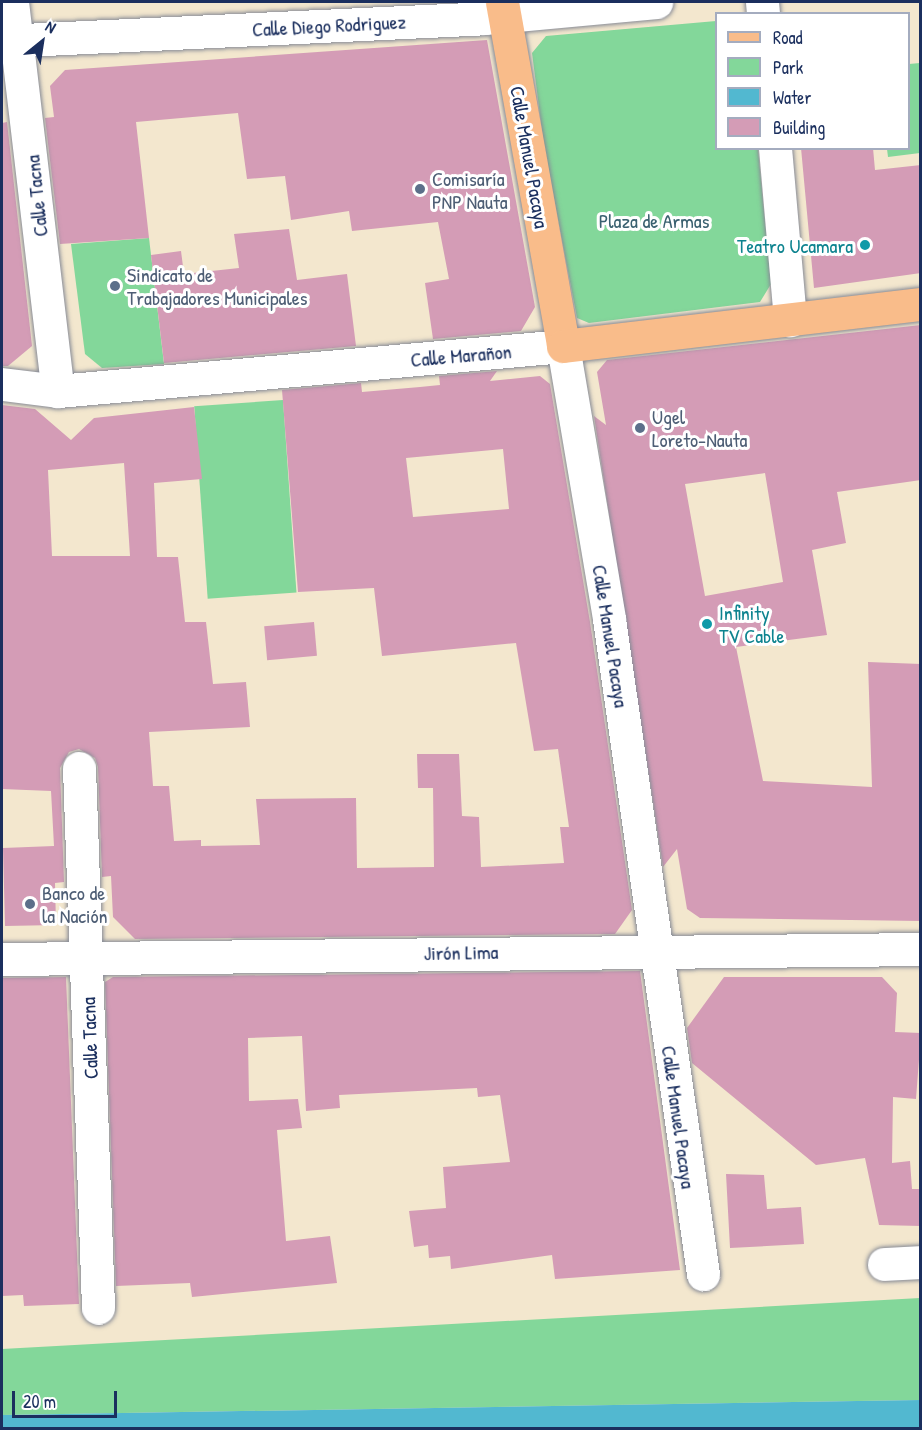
<!DOCTYPE html>
<meta charset="utf-8">
<style>
body{margin:0}
#map{position:relative;width:922px;height:1430px;overflow:hidden;background:#f3e7ce;font-family:"Patrick Hand",sans-serif}
div>[style]{position:absolute}
.green>*{inset:0;background:#83d79a;transform-origin:0 0}
.water>*{inset:0;background:#52b8d0}
.building>*{inset:0;background:#d49cb6;transform-origin:0 0}
.roads{filter:drop-shadow(0 0 2px #878b96) drop-shadow(0 0 2px #878b96)}
.minor>*{height:33px;margin:-16.5px;padding:0 16.5px;transform-origin:16.5px;border-radius:16.5px;background:#fff}
.major>*{height:33px;margin:-16.5px;padding:0 16.5px;transform-origin:16.5px;border-radius:16.5px;background:#f9bc8a}
.dots>*{width:16px;height:16px;translate:-50% -50%;box-sizing:border-box;border:3px solid #fff;border-radius:50%}
span{translate:-50% -50%;white-space:nowrap;text-align:center;line-height:1.15;-webkit-text-stroke:6px #fff;paint-order:stroke}
.street-label{font-size:20px;color:#1b2f5e}
.service-label{font-size:20px;color:#4e5e75}
.left{translate:0 -50%;text-align:left}
.park-label{font-size:20px;color:#3a6170}
.culture-label{font-size:20px;color:#0d838f}
.right{translate:-100% -50%;text-align:right}
.frame{position:absolute;inset:0;border:3px solid #1b2f5e;pointer-events:none}
.legend{position:absolute;left:715px;top:12px;width:195px;height:138px;box-sizing:border-box;background:#fff;border:2px solid #a4acbf;margin:0;padding:8px 10px;list-style:none;font-size:18px;color:#1b2f5e}
.legend li{display:flex;align-items:center;gap:12px;height:30px}
.legend b{width:30px;border:2px solid #a4acbf}
.north{position:absolute;left:12px;top:12px;width:60px;height:60px;-webkit-text-stroke:4px #fff;paint-order:stroke;rotate:30deg;font-size:16px;font-weight:700;line-height:24px;text-align:center;color:#1b2f5e}
.north::after{content:'';display:block;margin:auto;width:21px;height:27px;background:#1b2f5e;clip-path:polygon(50% 0,100% 100%,50% 72%,0 100%)}
.scale{position:absolute;left:12px;top:1391px;width:105px;height:27px;box-sizing:border-box;border:3px solid #1b2f5e;border-top:0;padding-left:8px;font-size:18px;line-height:21px;white-space:nowrap;color:#1b2f5e;-webkit-text-stroke:4px #fff;paint-order:stroke}
</style>
<div id="map">
<div class="green">
<i style="clip-path:polygon(716px 21px,716px 148px,758px 149px,771px 284px,760px 302px,589px 323px,577px 318px,544px 146px,532px 53px,546px 36px)"></i>
<i style="clip-path:polygon(920px 63px,920px 153px,888px 157px,887px 149px,908px 148px,909px 64px)"></i>
<i style="clip-path:polygon(149px 238px,164px 364px,102px 368px,85px 354px,71px 244px)"></i>
<i style="left:283px;top:400px;width:193px;height:89px;rotate:86deg"></i>
<i style="clip-path:polygon(920px 1298px,920px 1400px,2px 1415px,2px 1349px)"></i>
</div>
<div class="water">
<i style="clip-path:polygon(920px 1400px,920px 1428px,2px 1428px,2px 1415px)"></i>
</div>
<div class="building">
<i style="clip-path:polygon(487px 40px,535px 307px,521px 331px,433px 339px,425px 283px,449px 279px,438px 222px,352px 231px,349px 211px,291px 220px,285px 176px,247px 179px,238px 113px,136px 122px,149px 238px,60px 244px,45px 118px,54px 117px,50px 86px,65px 70px)"></i>
<i style="clip-path:polygon(7px 122px,32px 346px,8px 366px,2px 366px,2px 123px)"></i>
<i style="clip-path:polygon(801px 148px,873px 148px,875px 170px,921px 165px,921px 273px,814px 288px)"></i>
<i style="clip-path:polygon(289px 229px,297px 280px,347px 274px,356px 346px,164px 363px,151px 255px,181px 251px,184px 274px,239px 268px,234px 234px)"></i>
<i style="clip-path:polygon(evenodd,921px 325px,921px 480px,837px 492px,846px 543px,812px 550px,827px 635px,736px 647px,763px 781px,872px 787px,868px 662px,921px 664px,921px 921px,700px 918px,687px 909px,677px 849px,663px 867px,594px 416px,606px 425px,597px 372px,607px 360px,921px 325px,765px 473px,783px 582px,705px 596px,685px 484px,765px 473px)"></i>
<i style="clip-path:polygon(evenodd,497px 371px,490px 381px,540px 376px,550px 384px,590px 622px,632px 910px,615px 934px,135px 939px,113px 917px,111px 876px,102px 877px,98px 767px,95px 758px,79px 749px,69px 752px,60px 768px,64px 882px,55px 883px,56px 925px,5px 926px,3px 848px,54px 846px,51px 791px,2px 789px,2px 405px,35px 409px,71px 440px,94px 418px,194px 407px,202px 479px,154px 483px,157px 557px,178px 557px,185px 622px,206px 622px,213px 684px,246px 682px,250px 727px,149px 732px,153px 786px,169px 786px,174px 841px,201px 840px,201px 846px,260px 845px,256px 799px,356px 798px,357px 868px,434px 867px,433px 788px,418px 788px,417px 754px,459px 754px,462px 816px,479px 817px,481px 867px,564px 863px,560px 827px,569px 827px,558px 749px,534px 751px,516px 643px,382px 656px,374px 588px,298px 592px,282px 390px,361px 383px,362px 392px,420px 387px,440px 385px,439px 376px,497px 371px,503px 449px,509px 509px,413px 517px,406px 458px,503px 449px,497px 371px,124px 463px,130px 556px,52px 556px,48px 470px,124px 463px)"></i>
<i style="left:314px;top:622px;width:34px;height:50px;rotate:85deg"></i>
<i style="clip-path:polygon(640px 971px,680px 1270px,555px 1279px,552px 1255px,451px 1269px,450px 1256px,429px 1258px,428px 1245px,414px 1247px,409px 1211px,446px 1208px,443px 1167px,510px 1162px,500px 1095px,478px 1097px,477px 1088px,339px 1095px,340px 1108px,306px 1111px,302px 1036px,248px 1038px,249px 1101px,298px 1099px,302px 1128px,277px 1130px,286px 1241px,330px 1236px,337px 1283px,192px 1297px,190px 1283px,116px 1286px,105px 982px,113px 977px)"></i>
<i style="clip-path:polygon(66px 977px,79px 1304px,24px 1306px,23px 1295px,2px 1296px,2px 978px)"></i>
<i style="clip-path:polygon(724px 977px,882px 977px,897px 993px,895px 1032px,921px 1033px,916px 1099px,893px 1097px,892px 1163px,910px 1161px,912px 1189px,921px 1189px,921px 1226px,879px 1225px,865px 1158px,816px 1165px,692px 1063px,687px 1028px)"></i>
<i style="clip-path:polygon(726px 1174px,764px 1175px,767px 1209px,801px 1207px,804px 1244px,730px 1248px)"></i>
</div>
<div class="roads">
<div class="minor">
<i style="left:12px;top:2px;width:392px;rotate:83.3deg"></i>
<i style="left:762px;top:2px;width:12px;rotate:85deg"></i>
<i style="left:2px;top:41px;width:483px;rotate:-2.7deg"></i>
<i style="left:484px;top:18px;width:173px;rotate:-5.3deg"></i>
<i style="left:775px;top:148px;width:173px;rotate:85deg"></i>
<i style="left:2px;top:384px;width:56px;rotate:7.1deg"></i>
<i style="left:58px;top:391px;width:507px;rotate:-5.09deg"></i>
<i style="left:563px;top:346px;width:277px;rotate:80.4deg"></i>
<i style="left:609px;top:619px;width:662px;rotate:81.83deg"></i>
<i style="left:79px;top:768px;width:540px;rotate:87.98deg"></i>
<i style="left:2px;top:959px;width:918px;rotate:-0.62deg"></i>
<i style="left:884px;top:1264px;width:36px;rotate:-3deg"></i>
</div>
<div class="major">
<i style="left:502px;top:2px;width:349px;rotate:79.9deg"></i>
<i style="left:563px;top:346px;width:359px;rotate:-6.7deg"></i>
</div>
</div>
<div class="dots">
<i style="left:420px;top:189px;background:#5c6f8a"></i>
<i style="left:865px;top:245px;background:#0f9aa8"></i>
<i style="left:115px;top:286px;background:#5c6f8a"></i>
<i style="left:640px;top:428px;background:#5c6f8a"></i>
<i style="left:707px;top:624px;background:#0f9aa8"></i>
<i style="left:30px;top:904px;background:#5c6f8a"></i>
</div>
<div class="street-label">
<span style="left:329px;top:25px;rotate:-3deg">Calle Diego Rodriguez</span>
<span style="left:530px;top:157px;rotate:80deg">Calle Manuel Pacaya</span>
<span style="left:36px;top:196px;rotate:-96deg">Calle Tacna</span>
<span style="left:461px;top:355px;rotate:-5deg">Calle Marañon</span>
<span style="left:611px;top:636px;rotate:81deg">Calle Manuel Pacaya</span>
<span style="left:461px;top:952px;rotate:-1deg">Jirón Lima</span>
<span style="left:89px;top:1038px;rotate:-92deg">Calle Tacna</span>
<span style="left:679px;top:1117px;rotate:82deg">Calle Manuel Pacaya</span>
</div>
<div class="service-label">
<span class="left" style="left:432px;top:190px">Comisaría<br>PNP Nauta</span>
<span class="left" style="left:127px;top:286px">Sindicato de<br>Trabajadores Municipales</span>
<span class="left" style="left:652px;top:428px">Ugel<br>Loreto-Nauta</span>
<span class="left" style="left:42px;top:904px">Banco de<br>la Nación</span>
</div>
<div class="park-label">
<span style="left:654px;top:220px">Plaza de Armas</span>
</div>
<div class="culture-label">
<span class="right" style="left:853px;top:245px">Teatro Ucamara</span>
<span class="left" style="left:719px;top:624px">Infinity<br>TV Cable</span>
</div>
<div class="frame"></div>
<ul class="legend">
<li><b style="height:8px;background:#f9bc8a"></b>Road</li>
<li><b style="height:16px;background:#83d79a"></b>Park</li>
<li><b style="height:16px;background:#52b8d0"></b>Water</li>
<li><b style="height:16px;background:#d49cb6"></b>Building</li>
</ul>
<div class="north">N</div>
<div class="scale">20 m</div>
</div>
